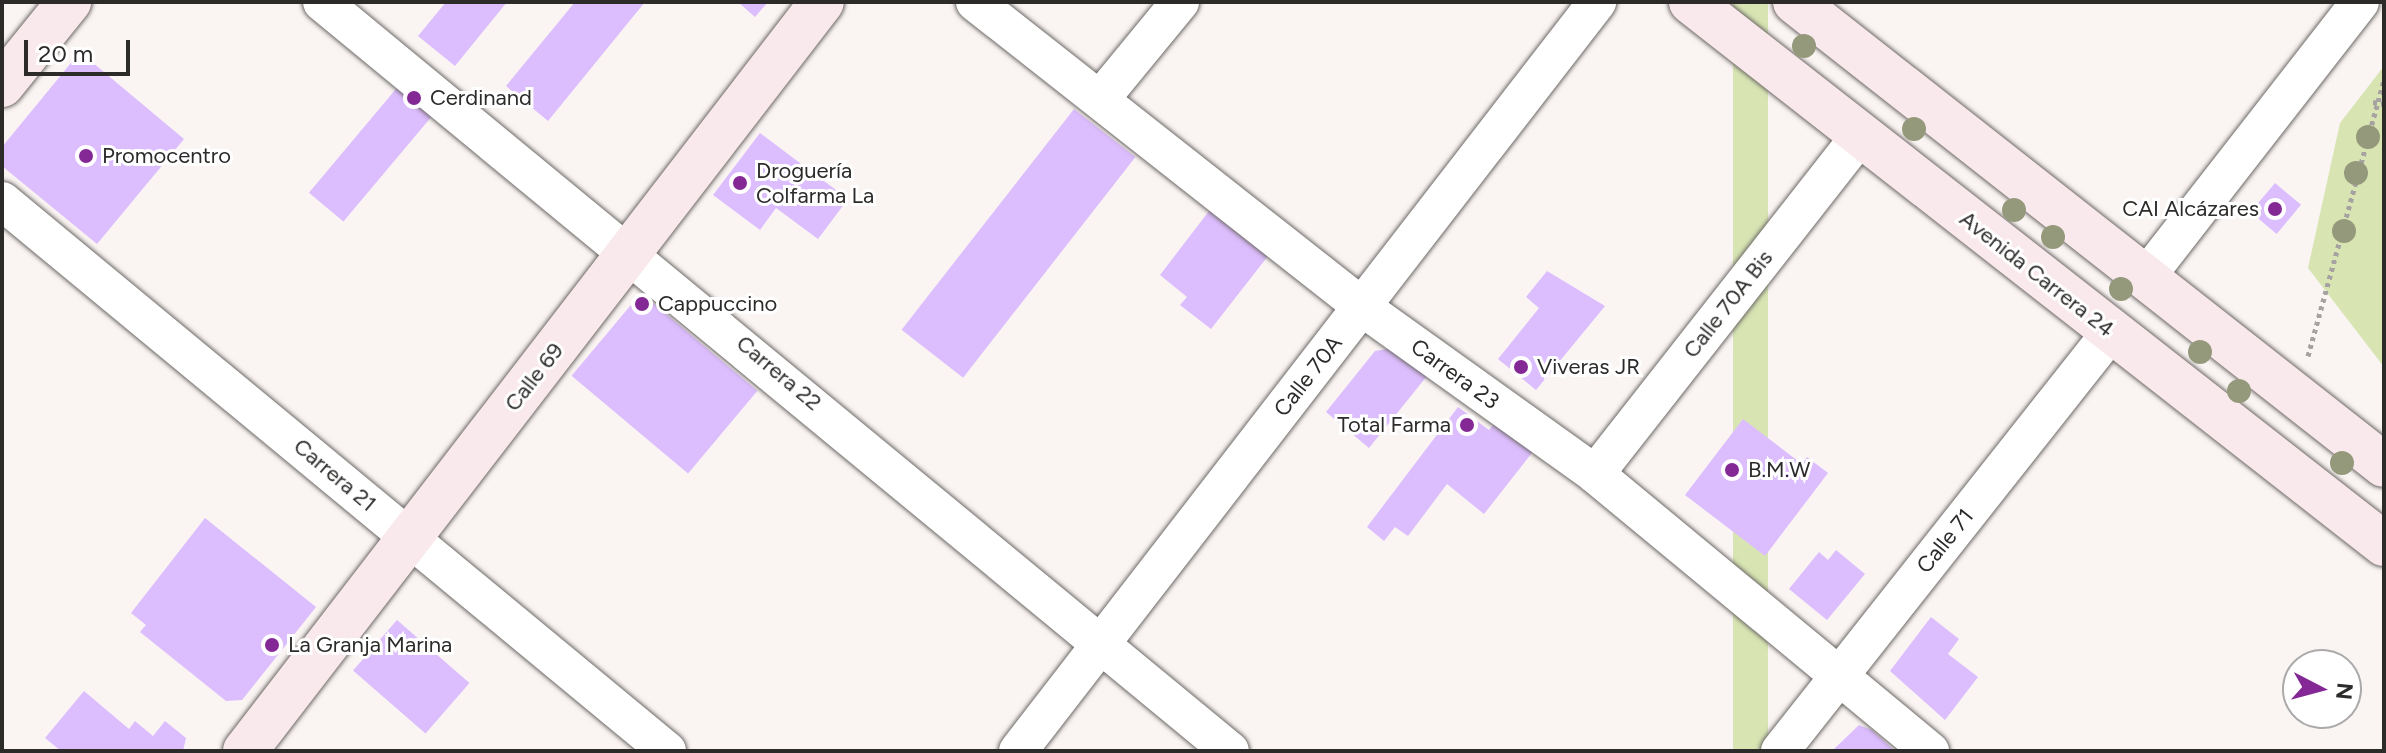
<!DOCTYPE html>
<meta charset="utf-8">
<style>
body{margin:0}
#map{position:relative;width:2386px;height:753px;overflow:hidden;background:#faf5f3;font-family:Figtree,sans-serif}
div>[style]{position:absolute}
.green>*{inset:0;background:#d8e5b3;transform-origin:0 0}
.building>*{inset:0;background:#dcbdfd;transform-origin:0 0}
.path>*{height:5px;margin-top:-2.5px;transform-origin:0;background:repeating-linear-gradient(90deg,#a5a2a1 0 4px,transparent 0 8px)}
.roads{filter:drop-shadow(0 0 2px #6d6967) drop-shadow(0 0 2px #6d6967)}
.street>*{height:38px;margin:-19px;padding:0 19px;transform-origin:19px;border-radius:19px;background:#fff}
.secondary>*{height:44px;margin:-22px;padding:0 22px;transform-origin:22px;border-radius:22px;background:#fae9ec}
.trees>*{width:24px;height:24px;margin:-12px;border-radius:50%;background:#95997c}
.dots>*{width:22px;height:22px;translate:-50% -50%;box-sizing:border-box;border:4px solid #fff;border-radius:50%}
span{translate:-50% -50%;white-space:nowrap;text-align:center;line-height:1.15;-webkit-text-stroke:6px #fff;paint-order:stroke}
.poi-label{font-size:22px;color:#2c2b2a}
.left{translate:0 -50%;text-align:left}
.right{translate:-100% -50%;text-align:right}
.street-label{font-size:22px;color:#2c2b2a}
.frame{position:absolute;inset:0;border:4px solid #2c2b2a;pointer-events:none}
.north{position:absolute;left:2282px;top:649px;width:80px;height:80px;box-sizing:border-box;background:#fff;border:2px solid #abaaaa;border-radius:50%;rotate:96deg;font-size:22px;font-weight:700;line-height:32px;text-align:center;color:#2c2b2a}
.north::after{content:'';display:block;margin:auto;width:28px;height:36px;background:#832895;clip-path:polygon(50% 0,100% 100%,50% 72%,0 100%)}
.scale{position:absolute;left:24px;top:40px;width:106px;height:36px;box-sizing:border-box;border:4px solid #2c2b2a;border-top:0;padding-left:10px;font-size:24px;line-height:28px;white-space:nowrap;color:#2c2b2a;-webkit-text-stroke:6px #fff;paint-order:stroke}
</style>
<div id="map">
<div class="green">
<i style="left:1733px;top:2px;width:35px;height:828px"></i>
<i style="clip-path:polygon(2384px 66px,2384px 367px,2308px 268px,2340px 123px)"></i>
</div>
<div class="building">
<i style="clip-path:polygon(446px 2px,507px 2px,455px 66px,418px 36px)"></i>
<i style="clip-path:polygon(575px 2px,645px 2px,548px 121px,506px 86px)"></i>
<i style="clip-path:polygon(738px 2px,768px 2px,755px 17px)"></i>
<i style="clip-path:polygon(80px 52px,184px 139px,97px 244px,2px 166px,2px 147px)"></i>
<i style="left:406px;top:77px;width:45px;height:151px;rotate:40deg"></i>
<i style="left:1074px;top:109px;width:78px;height:280px;rotate:38deg"></i>
<i style="clip-path:polygon(760px 133px,848px 199px,818px 239px,776px 208px,760px 230px,713px 195px)"></i>
<i style="left:2275px;top:183px;width:34px;height:38px;rotate:40deg"></i>
<i style="clip-path:polygon(1209px 211px,1268px 256px,1211px 329px,1180px 305px,1187px 297px,1160px 275px)"></i>
<i style="clip-path:polygon(1547px 271px,1605px 306px,1536px 390px,1498px 359px,1539px 308px,1526px 297px)"></i>
<i style="left:641px;top:293px;width:152px;height:108px;rotate:40deg"></i>
<i style="clip-path:polygon(1393px 348px,1427px 376px,1369px 448px,1326px 412px,1375px 351px)"></i>
<i style="clip-path:polygon(1458px 407px,1489px 430px,1498px 419px,1535px 449px,1484px 514px,1447px 484px,1408px 536px,1395px 527px,1384px 541px,1367px 527px)"></i>
<i style="clip-path:polygon(1743px 419px,1802px 464px,1807px 457px,1828px 473px,1765px 556px,1685px 495px)"></i>
<i style="clip-path:polygon(205px 518px,316px 607px,242px 700px,226px 701px,140px 632px,146px 625px,131px 613px)"></i>
<i style="clip-path:polygon(1836px 550px,1865px 574px,1827px 620px,1789px 589px,1819px 552px,1828px 560px)"></i>
<i style="clip-path:polygon(1931px 617px,1959px 639px,1948px 654px,1978px 677px,1945px 720px,1890px 671px)"></i>
<i style="left:397px;top:620px;width:96px;height:67px;rotate:41deg"></i>
<i style="clip-path:polygon(84px 691px,129px 729px,135px 721px,153px 736px,165px 721px,186px 738px,183px 751px,61px 751px,45px 738px)"></i>
<i style="clip-path:polygon(1859px 725px,1872px 730px,1895px 751px,1832px 751px)"></i>
</div>
<div class="path">
<i style="left:2373px;top:102px;width:11px;rotate:10deg"></i>
<i style="left:2308px;top:356px;width:286px;rotate:-74.6deg"></i>
</div>
<div class="roads">
<div class="street">
<i style="left:322px;top:2px;width:1177px;rotate:39.52deg"></i>
<i style="left:975px;top:2px;width:493px;rotate:38.2deg"></i>
<i style="left:1362px;top:307px;width:287px;rotate:35.6deg"></i>
<i style="left:1595px;top:474px;width:435px;rotate:39.6deg"></i>
<i style="left:1102px;top:97px;width:123px;rotate:-50.6deg"></i>
<i style="left:2px;top:201px;width:863px;rotate:39.59deg"></i>
<i style="left:2146px;top:277px;width:348px;rotate:-52.1deg"></i>
<i style="left:1595px;top:474px;width:431px;rotate:-51.9deg"></i>
<i style="left:1018px;top:751px;width:947px;rotate:-52.29deg"></i>
<i style="left:1780px;top:751px;width:534px;rotate:-51.69deg"></i>
</div>
<div class="secondary">
<i style="left:1691px;top:2px;width:880px;rotate:38.03deg"></i>
<i style="left:1795px;top:2px;width:749px;rotate:38.17deg"></i>
<i style="left:2px;top:85px;width:107px;rotate:-51.1deg"></i>
<i style="left:245px;top:751px;width:945px;rotate:-52.39deg"></i>
</div>
</div>
<div class="trees">
<i style="left:1804px;top:46px"></i>
<i style="left:1914px;top:129px"></i>
<i style="left:2368px;top:137px"></i>
<i style="left:2356px;top:173px"></i>
<i style="left:2014px;top:210px"></i>
<i style="left:2344px;top:231px"></i>
<i style="left:2053px;top:237px"></i>
<i style="left:2121px;top:289px"></i>
<i style="left:2200px;top:352px"></i>
<i style="left:2239px;top:391px"></i>
<i style="left:2342px;top:463px"></i>
</div>
<div class="dots">
<i style="left:414px;top:98px;background:#832895"></i>
<i style="left:86px;top:156px;background:#832895"></i>
<i style="left:740px;top:183px;background:#832895"></i>
<i style="left:2275px;top:209px;background:#832895"></i>
<i style="left:642px;top:304px;background:#832895"></i>
<i style="left:1521px;top:367px;background:#832895"></i>
<i style="left:1467px;top:425px;background:#832895"></i>
<i style="left:1732px;top:470px;background:#832895"></i>
<i style="left:272px;top:645px;background:#832895"></i>
</div>
<div class="poi-label">
<span class="left" style="left:430px;top:98px">Cerdinand</span>
<span class="left" style="left:102px;top:156px">Promocentro</span>
<span class="left" style="left:756px;top:183px">Droguería<br>Colfarma La</span>
<span class="right" style="left:2259px;top:209px">CAI Alcázares</span>
<span class="left" style="left:658px;top:304px">Cappuccino</span>
<span class="left" style="left:1537px;top:367px">Viveras JR</span>
<span class="right" style="left:1451px;top:425px">Total Farma</span>
<span class="left" style="left:1748px;top:470px">B.M.W</span>
<span class="left" style="left:288px;top:645px">La Granja Marina</span>
</div>
<div class="street-label">
<span style="left:2037px;top:274px;rotate:38deg">Avenida Carrera 24</span>
<span style="left:1728px;top:304px;rotate:-52deg">Calle 70A Bis</span>
<span style="left:779px;top:373px;rotate:40deg">Carrera 22</span>
<span style="left:1455px;top:374px;rotate:36deg">Carrera 23</span>
<span style="left:1308px;top:376px;rotate:-52deg">Calle 70A</span>
<span style="left:534px;top:377px;rotate:-52deg">Calle 69</span>
<span style="left:335px;top:475px;rotate:40deg">Carrera 21</span>
<span style="left:1945px;top:541px;rotate:-51deg">Calle 71</span>
</div>
<div class="frame"></div>
<div class="north">N</div>
<div class="scale">20 m</div>
</div>
